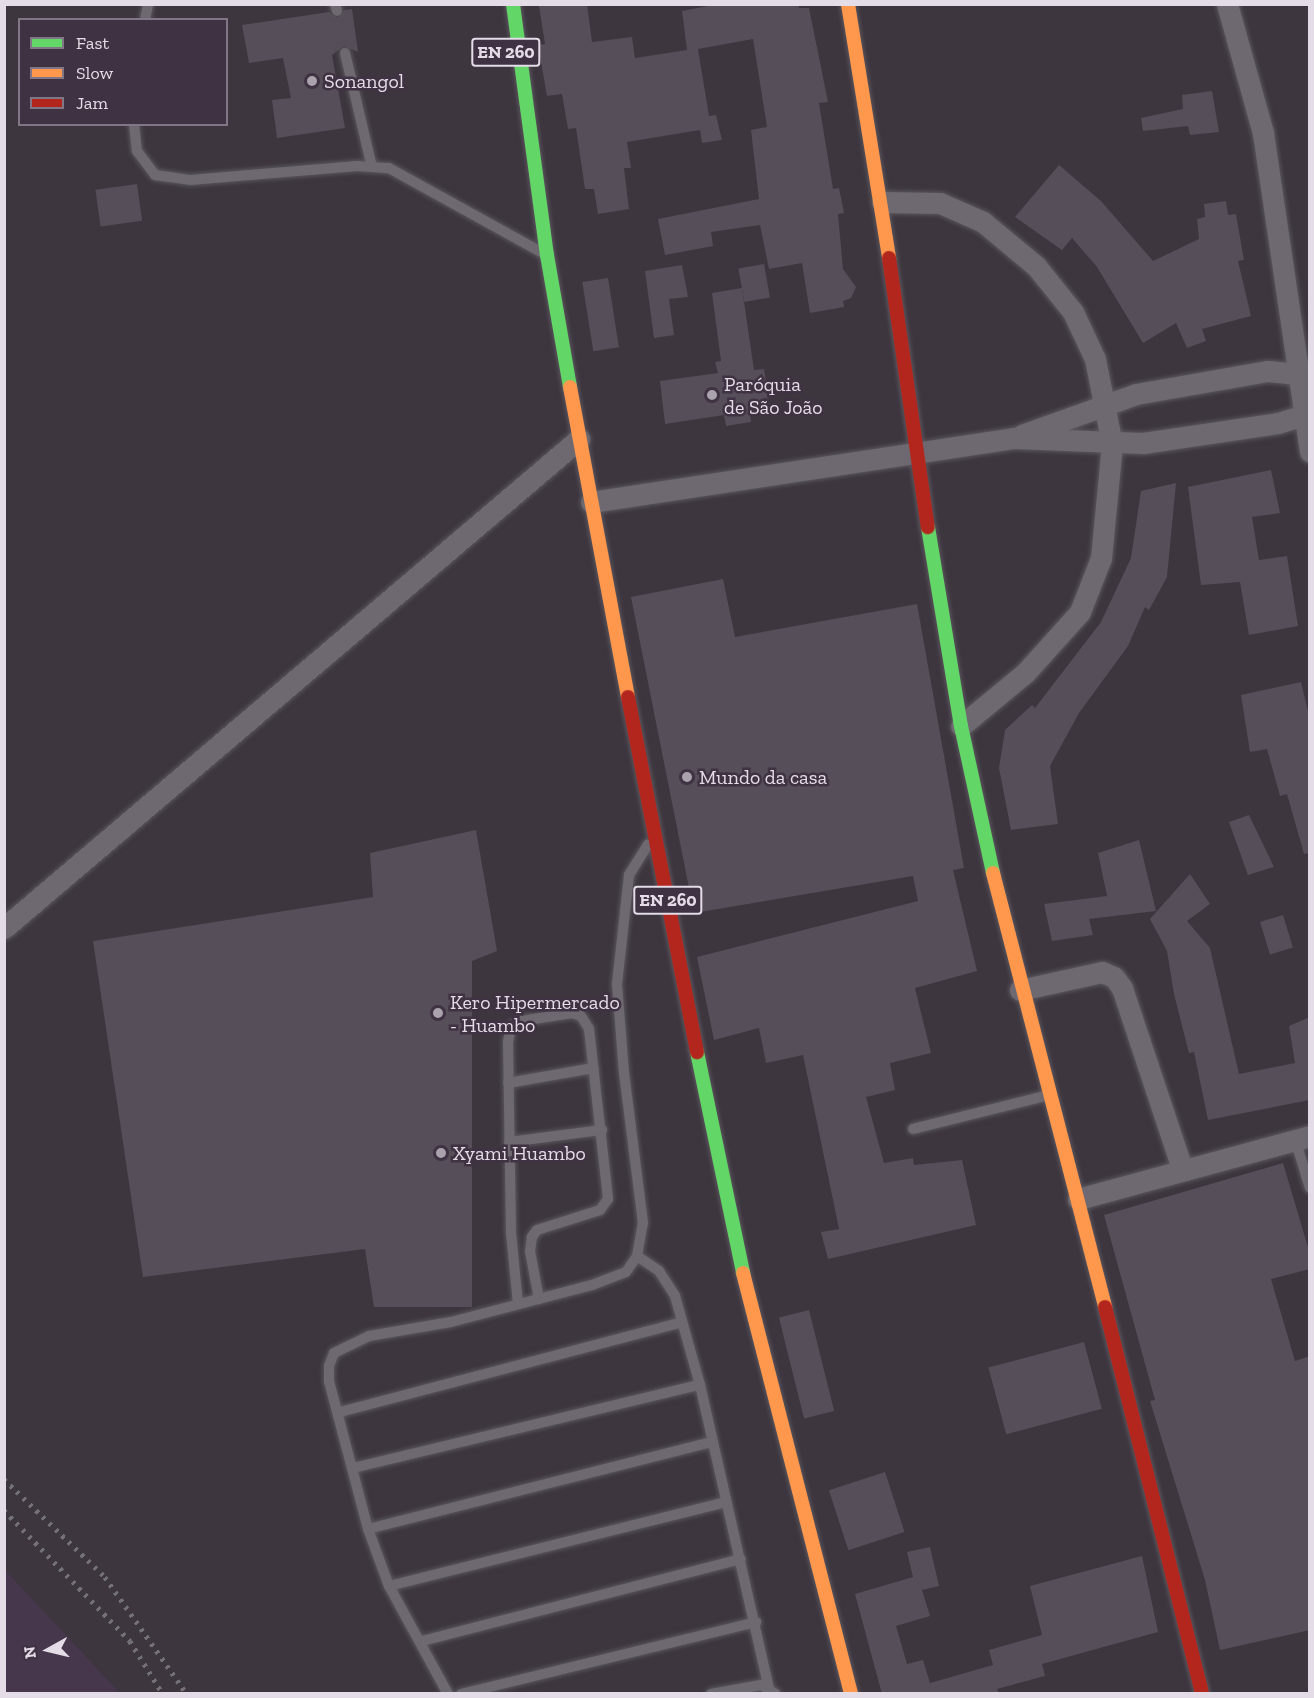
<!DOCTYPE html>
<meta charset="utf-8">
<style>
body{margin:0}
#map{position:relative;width:1314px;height:1698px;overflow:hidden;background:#3d363f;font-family:"Zilla Slab",serif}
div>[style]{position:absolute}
.built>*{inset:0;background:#46374c}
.building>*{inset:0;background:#564e58;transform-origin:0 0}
.roads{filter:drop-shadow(0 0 2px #5a555c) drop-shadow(0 0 2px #5a555c)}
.lane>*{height:10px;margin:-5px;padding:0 5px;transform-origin:5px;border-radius:5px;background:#6e6970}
.street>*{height:21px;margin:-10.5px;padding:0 10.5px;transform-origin:10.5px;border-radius:10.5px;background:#6e6970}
.fast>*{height:14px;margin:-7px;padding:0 7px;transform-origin:7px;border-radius:7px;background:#63d668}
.slow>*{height:14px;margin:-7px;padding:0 7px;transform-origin:7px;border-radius:7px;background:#ff974d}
.jam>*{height:14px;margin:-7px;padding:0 7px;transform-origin:7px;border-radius:7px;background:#b3261e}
.rail>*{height:4.5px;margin-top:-2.25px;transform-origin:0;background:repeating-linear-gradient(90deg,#747176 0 3px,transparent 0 9px)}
.dots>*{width:16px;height:16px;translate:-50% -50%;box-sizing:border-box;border:3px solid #3e3243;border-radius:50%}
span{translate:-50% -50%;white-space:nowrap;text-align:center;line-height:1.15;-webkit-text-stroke:5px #3e3243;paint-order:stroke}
.shield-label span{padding:2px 4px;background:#3e3243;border:2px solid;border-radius:4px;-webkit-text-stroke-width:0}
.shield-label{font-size:18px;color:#e4dce7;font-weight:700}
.poi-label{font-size:20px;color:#e4dce7}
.left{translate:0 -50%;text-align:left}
.frame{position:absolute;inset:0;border:6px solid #e4dce7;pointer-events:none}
.legend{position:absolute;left:18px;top:18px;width:210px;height:108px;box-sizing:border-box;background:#3e3243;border:2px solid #807685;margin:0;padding:8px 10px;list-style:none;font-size:18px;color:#e4dce7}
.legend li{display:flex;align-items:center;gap:12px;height:30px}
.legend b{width:30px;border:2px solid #807685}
.north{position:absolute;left:18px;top:1620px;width:60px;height:60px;-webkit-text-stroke:4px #3e3243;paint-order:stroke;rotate:262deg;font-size:16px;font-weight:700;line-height:24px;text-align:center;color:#e4dce7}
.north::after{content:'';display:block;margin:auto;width:21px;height:27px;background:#e4dce7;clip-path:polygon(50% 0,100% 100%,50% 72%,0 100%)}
</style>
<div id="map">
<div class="built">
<i style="clip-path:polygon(5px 1570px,115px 1688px,119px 1693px,5px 1693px)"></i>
</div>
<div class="building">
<i style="clip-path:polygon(587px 4px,592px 42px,632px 37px,635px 58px,687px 50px,682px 11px,718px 4px,798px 4px,799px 8px,809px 8px,828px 102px,819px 103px,833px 189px,839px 188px,844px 213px,838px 214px,843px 269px,856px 287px,851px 298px,843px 301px,844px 307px,810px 313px,802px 263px,769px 269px,760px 225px,711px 232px,713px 246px,665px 255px,658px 219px,759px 199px,751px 130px,767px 127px,753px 39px,698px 49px,709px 116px,716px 115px,722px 140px,702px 143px,700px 130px,627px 142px,631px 168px,624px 168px,629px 209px,598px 214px,594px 189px,585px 189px,576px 128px,568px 129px,562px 94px,547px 96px,538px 45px,545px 44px,539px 6px)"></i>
<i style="clip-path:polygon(352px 9px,358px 52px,344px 46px,332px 55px,345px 128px,277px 138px,272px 100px,291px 98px,283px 58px,249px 63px,242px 25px,329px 12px,338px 18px,344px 10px)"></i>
<i style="clip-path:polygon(1212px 91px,1219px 132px,1190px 135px,1188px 126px,1143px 131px,1141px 118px,1183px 109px,1182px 95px)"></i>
<i style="clip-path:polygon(1059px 165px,1101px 201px,1153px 261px,1199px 239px,1197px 219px,1205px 217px,1204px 204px,1226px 201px,1228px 215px,1236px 214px,1244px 260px,1238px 261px,1251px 316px,1202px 329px,1206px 341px,1187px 348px,1176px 323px,1143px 343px,1097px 267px,1072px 238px,1062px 250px,1015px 217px)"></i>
<i style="left:137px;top:184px;width:37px;height:42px;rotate:82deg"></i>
<i style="left:764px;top:264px;width:34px;height:26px;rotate:80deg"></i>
<i style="clip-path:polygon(682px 265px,688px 297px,669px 299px,674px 335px,654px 338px,645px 271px)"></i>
<i style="left:608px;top:278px;width:70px;height:26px;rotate:81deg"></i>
<i style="clip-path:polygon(742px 288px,754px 370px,764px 369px,770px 408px,750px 411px,751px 422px,726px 426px,724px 415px,665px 424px,660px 381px,718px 373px,715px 362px,721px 361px,712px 293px)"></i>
<i style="clip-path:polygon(1271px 470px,1280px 513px,1252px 517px,1259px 560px,1287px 556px,1298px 626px,1249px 635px,1240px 582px,1201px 585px,1188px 487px)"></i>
<i style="clip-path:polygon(1176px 483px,1167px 577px,1149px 610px,1145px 607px,1128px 646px,1079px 713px,1050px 766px,1058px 824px,1011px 830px,999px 768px,1005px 730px,1032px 705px,1035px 708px,1101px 622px,1131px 558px,1141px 491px)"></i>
<i style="clip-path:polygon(723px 579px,735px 637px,917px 604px,964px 868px,953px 870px,977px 971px,915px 988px,931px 1053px,890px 1063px,895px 1090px,866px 1097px,884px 1163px,913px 1158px,914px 1165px,962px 1160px,976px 1225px,828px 1259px,821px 1232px,839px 1229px,803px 1055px,766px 1063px,759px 1028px,714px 1040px,697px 957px,918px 901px,913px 876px,694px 913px,631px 597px)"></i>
<i style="clip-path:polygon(1301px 682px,1310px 720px,1310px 853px,1304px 854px,1287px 794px,1280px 796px,1267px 749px,1250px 752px,1241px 695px)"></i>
<i style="clip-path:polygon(1249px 815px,1274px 867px,1248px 875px,1229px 822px)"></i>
<i style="clip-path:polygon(476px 830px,497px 951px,472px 961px,472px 1307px,374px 1307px,365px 1249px,143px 1277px,93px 941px,373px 897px,370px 853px)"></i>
<i style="clip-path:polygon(1139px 840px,1156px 911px,1089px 919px,1093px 935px,1052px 941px,1044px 904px,1107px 896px,1098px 853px)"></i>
<i style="clip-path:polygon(1190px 874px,1210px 904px,1187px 921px,1210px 948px,1239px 1074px,1295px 1063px,1289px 1026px,1310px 1017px,1310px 1100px,1208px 1120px,1194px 1052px,1189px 1053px,1174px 994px,1167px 951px,1150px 919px)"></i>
<i style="left:1283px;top:915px;width:34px;height:24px;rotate:73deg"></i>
<i style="clip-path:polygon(1283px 1163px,1310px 1254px,1310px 1269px,1271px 1279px,1295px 1361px,1310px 1356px,1310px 1630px,1220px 1650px,1205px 1580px,1150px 1401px,1155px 1400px,1104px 1215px)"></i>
<i style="left:809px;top:1310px;width:104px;height:31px;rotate:76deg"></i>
<i style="left:1084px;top:1342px;width:69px;height:99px;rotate:75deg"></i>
<i style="left:885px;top:1472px;width:63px;height:59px;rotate:72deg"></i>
<i style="clip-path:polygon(930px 1547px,939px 1586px,922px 1590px,930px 1616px,896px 1626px,907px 1664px,923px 1660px,930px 1683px,993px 1665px,989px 1650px,1042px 1635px,1030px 1586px,1142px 1556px,1158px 1632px,1042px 1664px,1045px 1676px,997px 1689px,999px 1694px,882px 1694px,855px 1594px,913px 1577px,907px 1552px)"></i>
</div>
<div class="roads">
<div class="lane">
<i style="left:335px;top:4px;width:7px;rotate:74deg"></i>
<i style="left:145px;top:20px;width:16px;rotate:-79deg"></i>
<i style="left:345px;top:53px;width:117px;rotate:76.7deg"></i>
<i style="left:134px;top:124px;width:27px;rotate:84deg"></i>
<i style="left:137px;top:151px;width:30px;rotate:53deg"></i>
<i style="left:155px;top:175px;width:35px;rotate:8deg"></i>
<i style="left:190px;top:180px;width:168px;rotate:-4.8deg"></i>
<i style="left:357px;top:166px;width:32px;rotate:4deg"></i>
<i style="left:389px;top:168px;width:174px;rotate:28.9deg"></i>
<i style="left:508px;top:1083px;width:87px;rotate:-9.9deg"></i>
<i style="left:913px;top:1129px;width:140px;rotate:-14deg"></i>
<i style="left:1295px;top:1139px;width:51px;rotate:73deg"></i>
<i style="left:509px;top:1142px;width:94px;rotate:-7.4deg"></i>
<i style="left:637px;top:1256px;width:27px;rotate:34deg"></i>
<i style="left:659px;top:1271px;width:30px;rotate:57deg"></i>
<i style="left:675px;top:1296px;width:92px;rotate:74.3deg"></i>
<i style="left:700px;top:1385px;width:312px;rotate:77.2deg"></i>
<i style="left:518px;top:1304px;width:71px;rotate:-95.6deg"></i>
<i style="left:511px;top:1233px;width:191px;rotate:-90.9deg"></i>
<i style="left:508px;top:1042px;width:14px;rotate:-78deg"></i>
<i style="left:511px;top:1028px;width:12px;rotate:-35deg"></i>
<i style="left:521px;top:1021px;width:52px;rotate:-8.9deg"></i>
<i style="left:572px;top:1013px;width:9px;rotate:18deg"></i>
<i style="left:581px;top:1016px;width:15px;rotate:58deg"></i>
<i style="left:589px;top:1029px;width:171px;rotate:83.6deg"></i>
<i style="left:608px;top:1199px;width:14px;rotate:126deg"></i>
<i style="left:600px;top:1210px;width:66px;rotate:162.4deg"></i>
<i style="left:537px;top:1230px;width:9px;rotate:126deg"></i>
<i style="left:532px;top:1237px;width:14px;rotate:98deg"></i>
<i style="left:530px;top:1251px;width:49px;rotate:79.4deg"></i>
<i style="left:340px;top:1412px;width:354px;rotate:-14.7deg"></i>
<i style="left:353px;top:1468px;width:357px;rotate:-13.5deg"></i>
<i style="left:368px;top:1529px;width:354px;rotate:-14.2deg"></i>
<i style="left:389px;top:1586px;width:347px;rotate:-14deg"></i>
<i style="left:422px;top:1641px;width:329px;rotate:-14.4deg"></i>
<i style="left:448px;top:1694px;width:123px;rotate:-118.6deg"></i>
<i style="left:389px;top:1586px;width:61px;rotate:-110.2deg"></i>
<i style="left:368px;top:1529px;width:153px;rotate:-104.8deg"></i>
<i style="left:329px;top:1381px;width:15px;rotate:-90deg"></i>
<i style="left:329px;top:1366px;width:14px;rotate:-69deg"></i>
<i style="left:334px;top:1353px;width:39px;rotate:-26deg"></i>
<i style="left:369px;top:1336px;width:83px;rotate:-9.7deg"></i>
<i style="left:451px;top:1322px;width:146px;rotate:-14.7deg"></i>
<i style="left:592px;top:1285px;width:36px;rotate:-21deg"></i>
<i style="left:626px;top:1272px;width:19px;rotate:-55deg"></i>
<i style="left:637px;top:1256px;width:34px;rotate:-80deg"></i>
<i style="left:643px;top:1223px;width:151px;rotate:-97.2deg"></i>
<i style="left:624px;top:1073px;width:89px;rotate:-94.5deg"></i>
<i style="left:617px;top:984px;width:110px;rotate:-83.7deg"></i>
<i style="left:629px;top:875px;width:36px;rotate:-58deg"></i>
<i style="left:461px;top:1694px;width:304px;rotate:-13.7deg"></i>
<i style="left:711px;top:1694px;width:51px;rotate:-10.2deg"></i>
<i style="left:761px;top:1685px;width:17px;rotate:31deg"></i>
</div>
<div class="street">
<i style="left:1227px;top:4px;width:134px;rotate:74.4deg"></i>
<i style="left:1263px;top:133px;width:322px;rotate:81.6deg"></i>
<i style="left:882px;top:202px;width:58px;rotate:1deg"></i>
<i style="left:940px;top:203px;width:47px;rotate:23.8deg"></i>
<i style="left:983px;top:222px;width:69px;rotate:39.7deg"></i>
<i style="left:1036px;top:266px;width:59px;rotate:51.2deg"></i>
<i style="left:1073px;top:312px;width:52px;rotate:64.9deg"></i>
<i style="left:1095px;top:359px;width:87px;rotate:78.7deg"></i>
<i style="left:1112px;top:444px;width:115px;rotate:95.5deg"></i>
<i style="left:1101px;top:558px;width:58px;rotate:111.3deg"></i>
<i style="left:1080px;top:612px;width:82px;rotate:132deg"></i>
<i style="left:1025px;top:673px;width:83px;rotate:140.4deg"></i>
<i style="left:1022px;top:435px;width:121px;rotate:-19.8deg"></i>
<i style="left:1136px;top:394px;width:134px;rotate:-9.9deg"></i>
<i style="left:1268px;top:371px;width:40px;rotate:5.7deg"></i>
<i style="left:591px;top:502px;width:427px;rotate:-8.6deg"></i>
<i style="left:1013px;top:438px;width:130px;rotate:2.2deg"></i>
<i style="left:1143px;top:443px;width:136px;rotate:-8.4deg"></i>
<i style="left:1278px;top:423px;width:34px;rotate:-17deg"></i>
<i style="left:4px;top:928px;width:755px;rotate:-40.38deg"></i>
<i style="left:1020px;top:990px;width:84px;rotate:-12.4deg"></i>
<i style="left:1102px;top:972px;width:13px;rotate:23deg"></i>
<i style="left:1114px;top:977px;width:14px;rotate:54deg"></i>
<i style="left:1122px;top:988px;width:190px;rotate:71.6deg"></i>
<i style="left:1078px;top:1199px;width:240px;rotate:-15.2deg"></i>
</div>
<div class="fast">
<i style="left:513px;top:4px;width:253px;rotate:82.3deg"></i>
<i style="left:547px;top:255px;width:134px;rotate:80.1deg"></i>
<i style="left:928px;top:527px;width:202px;rotate:80.6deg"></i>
<i style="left:961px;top:726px;width:150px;rotate:77.7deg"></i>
<i style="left:697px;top:1052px;width:226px;rotate:78.2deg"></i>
</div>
<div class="slow">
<i style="left:848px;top:4px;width:257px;rotate:80.8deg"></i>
<i style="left:570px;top:387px;width:315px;rotate:79.4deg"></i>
<i style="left:993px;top:873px;width:448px;rotate:75.5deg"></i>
<i style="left:743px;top:1273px;width:435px;rotate:75.6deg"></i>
</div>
<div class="jam">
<i style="left:889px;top:258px;width:272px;rotate:81.8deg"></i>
<i style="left:628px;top:697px;width:362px;rotate:79deg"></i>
<i style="left:1105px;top:1307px;width:399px;rotate:75.9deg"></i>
</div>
</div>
<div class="rail">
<i style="left:4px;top:1479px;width:141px;rotate:44.1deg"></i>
<i style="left:105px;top:1577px;width:143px;rotate:55deg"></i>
<i style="left:4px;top:1510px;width:182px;rotate:46.1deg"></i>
<i style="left:130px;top:1641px;width:62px;rotate:58.1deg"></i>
</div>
<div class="dots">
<i style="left:312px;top:81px;background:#aaa2ac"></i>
<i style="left:712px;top:395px;background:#aaa2ac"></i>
<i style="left:687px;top:777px;background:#aaa2ac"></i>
<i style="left:438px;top:1013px;background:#aaa2ac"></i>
<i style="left:441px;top:1153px;background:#aaa2ac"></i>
</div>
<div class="shield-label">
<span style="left:506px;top:52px">EN 260</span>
<span style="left:668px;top:900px">EN 260</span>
</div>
<div class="poi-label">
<span class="left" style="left:324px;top:81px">Sonangol</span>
<span class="left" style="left:724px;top:396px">Paróquia<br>de São João</span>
<span class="left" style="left:699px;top:777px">Mundo da casa</span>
<span class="left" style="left:450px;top:1014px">Kero Hipermercado<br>- Huambo</span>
<span class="left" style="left:453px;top:1153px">Xyami Huambo</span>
</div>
<div class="frame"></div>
<ul class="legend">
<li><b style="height:8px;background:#63d668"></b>Fast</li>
<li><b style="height:8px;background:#ff974d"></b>Slow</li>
<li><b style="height:8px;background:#b3261e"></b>Jam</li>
</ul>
<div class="north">N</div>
</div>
